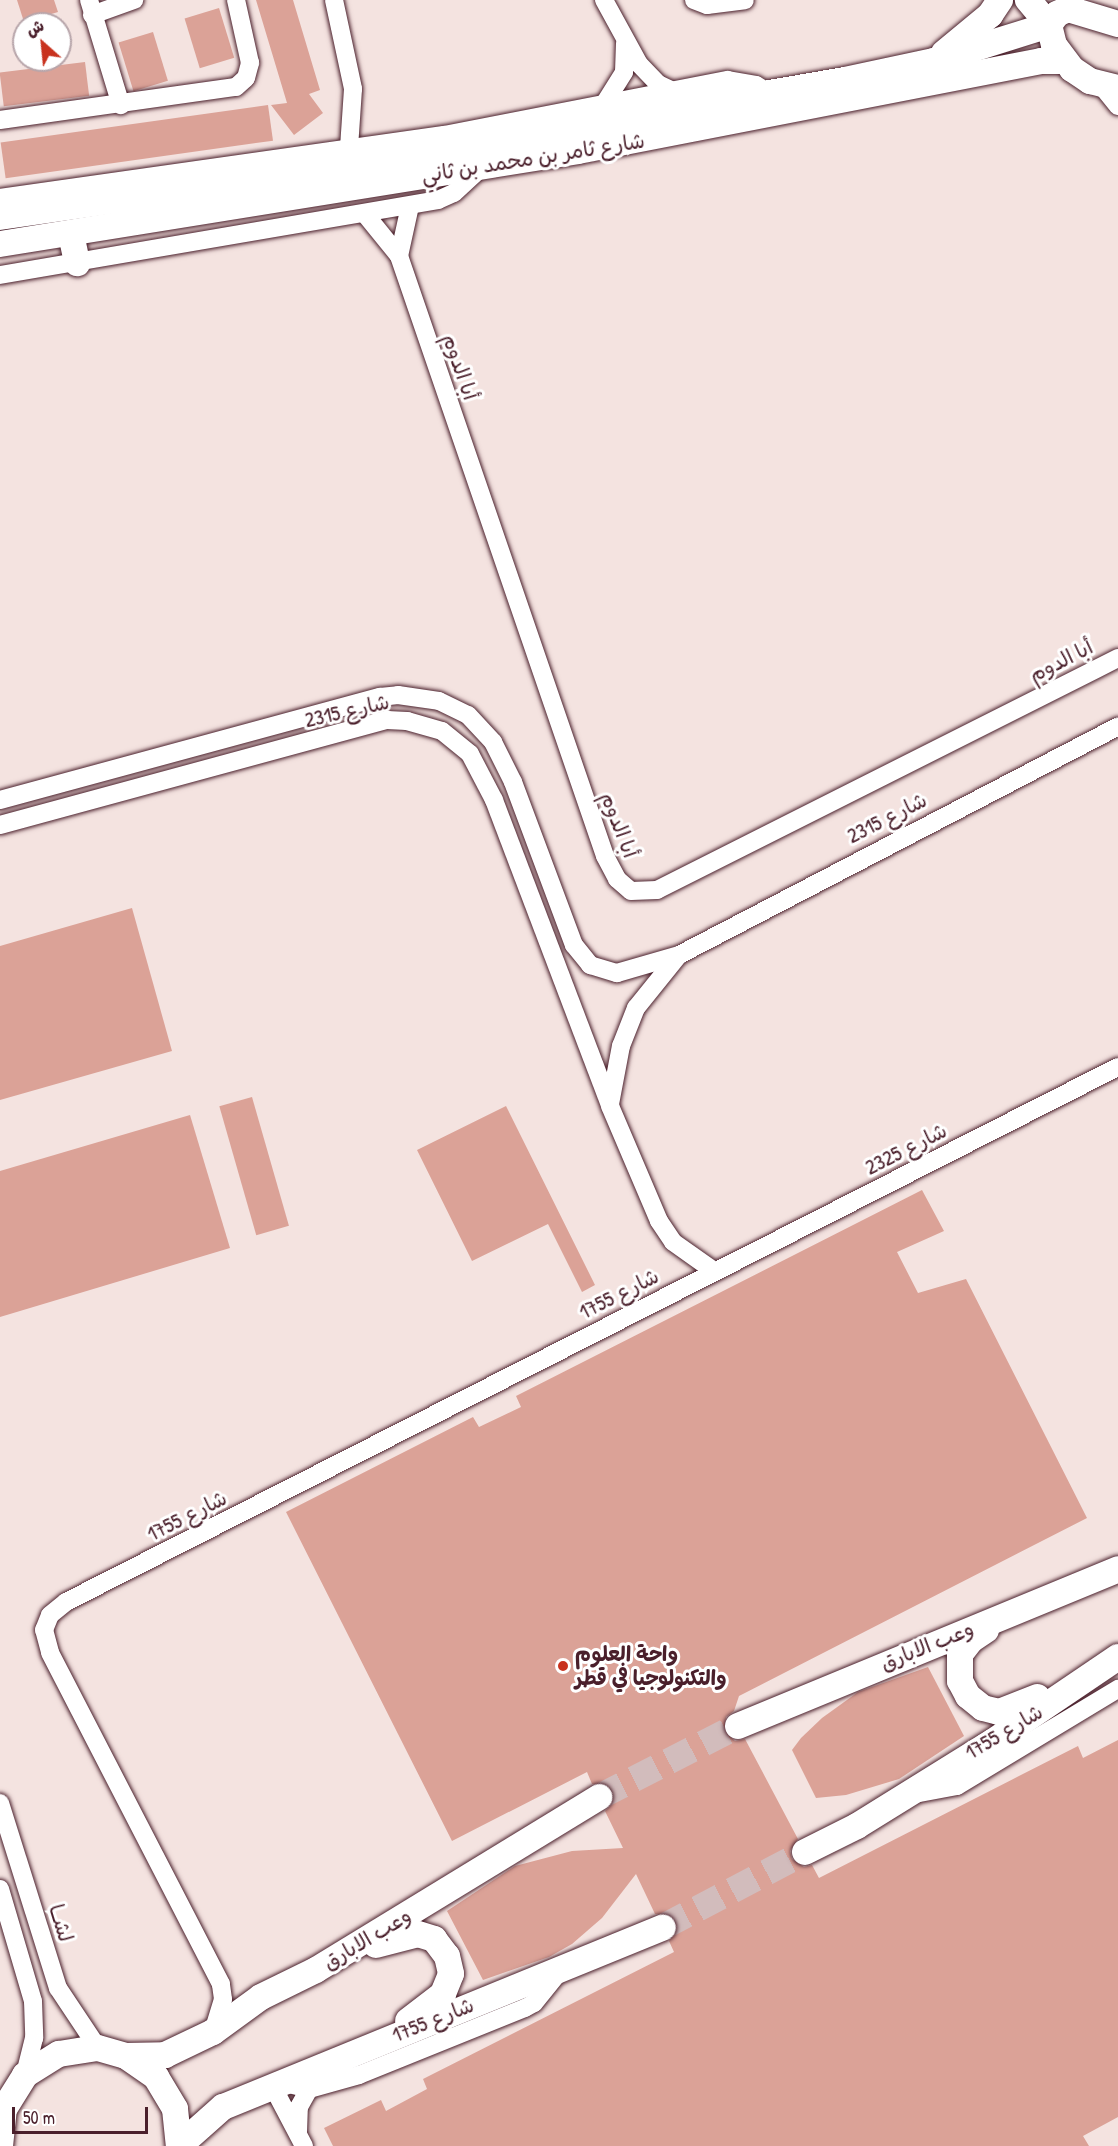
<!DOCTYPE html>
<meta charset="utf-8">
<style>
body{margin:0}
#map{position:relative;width:1118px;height:2146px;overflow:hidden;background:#f4e3e0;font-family:"Patrick Hand","Playpen Sans Arabic",sans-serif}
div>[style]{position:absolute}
.building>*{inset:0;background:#dba297;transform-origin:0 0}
.secondary-tunnel>*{height:26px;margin-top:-13px;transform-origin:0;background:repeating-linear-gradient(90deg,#d2bcbc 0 26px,transparent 0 39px)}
.roads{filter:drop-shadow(0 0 2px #4a1f2b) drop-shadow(0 0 2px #4a1f2b)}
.street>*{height:18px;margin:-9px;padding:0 9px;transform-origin:9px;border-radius:9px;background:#fff}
.secondary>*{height:26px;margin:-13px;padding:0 13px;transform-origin:13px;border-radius:13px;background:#fff}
.dots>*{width:16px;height:16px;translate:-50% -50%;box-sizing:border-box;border:3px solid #fff;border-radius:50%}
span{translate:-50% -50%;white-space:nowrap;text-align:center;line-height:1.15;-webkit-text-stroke:6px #fff;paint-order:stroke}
.street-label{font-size:21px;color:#4a1f2b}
.poi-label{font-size:21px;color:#4a1f2b;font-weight:700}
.left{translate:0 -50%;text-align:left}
.north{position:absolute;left:12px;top:12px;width:60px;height:60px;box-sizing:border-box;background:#fff;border:2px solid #b7a5aa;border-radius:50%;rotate:333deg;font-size:16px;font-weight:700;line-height:24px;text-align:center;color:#4a1f2b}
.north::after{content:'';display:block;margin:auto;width:21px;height:27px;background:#c8321e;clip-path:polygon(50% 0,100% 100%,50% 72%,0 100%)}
.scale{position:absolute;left:12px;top:2107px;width:136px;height:27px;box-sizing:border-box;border:3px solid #4a1f2b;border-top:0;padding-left:8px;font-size:18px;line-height:21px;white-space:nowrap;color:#4a1f2b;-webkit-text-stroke:4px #fff;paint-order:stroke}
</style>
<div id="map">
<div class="building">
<i style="clip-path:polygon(17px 0,54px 0,58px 12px,24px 22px)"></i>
<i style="clip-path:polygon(256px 0,293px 0,320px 90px,309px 94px,323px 113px,294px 135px,271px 105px,287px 103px)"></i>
<i style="left:219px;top:8px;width:52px;height:36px;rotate:73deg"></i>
<i style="left:153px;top:32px;width:51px;height:36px;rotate:73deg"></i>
<i style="left:85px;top:62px;width:34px;height:86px;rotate:83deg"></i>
<i style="left:268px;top:105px;width:36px;height:270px;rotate:82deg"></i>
<i style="clip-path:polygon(132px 908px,172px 1051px,0 1100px,0 946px)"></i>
<i style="left:252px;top:1097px;width:134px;height:34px;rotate:74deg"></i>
<i style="clip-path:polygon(506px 1106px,595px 1285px,582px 1292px,548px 1224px,472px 1261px,417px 1150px)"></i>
<i style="clip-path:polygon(190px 1115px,230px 1248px,0 1317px,0 1171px)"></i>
<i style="clip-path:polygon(922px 1190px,944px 1231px,897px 1252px,918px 1293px,966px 1279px,1087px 1518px,739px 1696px,734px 1711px,726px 1717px,724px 1731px,735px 1741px,745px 1739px,798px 1839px,790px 1851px,792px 1859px,804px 1867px,812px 1865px,819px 1878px,1078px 1746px,1083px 1758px,1118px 1740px,1118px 2117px,1083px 2136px,1089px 2146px,333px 2146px,324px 2128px,381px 2100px,386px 2111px,427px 2089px,423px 2079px,674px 1952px,669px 1941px,678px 1928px,672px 1915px,655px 1914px,636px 1874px,602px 1918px,572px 1944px,549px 1957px,483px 1980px,447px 1911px,515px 1866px,572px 1851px,623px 1848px,605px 1811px,612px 1804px,612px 1790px,606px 1784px,592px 1784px,587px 1772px,452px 1841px,286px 1512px,473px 1417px,479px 1427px,521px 1407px,516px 1396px)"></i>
<i style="clip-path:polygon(928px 1667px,964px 1736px,899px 1779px,846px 1795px,816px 1798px,792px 1750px,801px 1738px,822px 1718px,858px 1692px)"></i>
</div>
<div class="secondary-tunnel">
<i style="left:599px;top:1797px;width:156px;rotate:-27.1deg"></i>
<i style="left:663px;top:1927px;width:161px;rotate:-27.8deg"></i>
</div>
<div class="roads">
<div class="street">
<i style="left:89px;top:0;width:110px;rotate:73.1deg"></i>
<i style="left:334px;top:0;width:91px;rotate:77.9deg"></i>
<i style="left:353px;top:89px;width:59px;rotate:93.9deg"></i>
<i style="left:604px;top:0;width:73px;rotate:61.3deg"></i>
<i style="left:639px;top:64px;width:28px;rotate:46deg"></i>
<i style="left:658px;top:84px;width:14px;rotate:25deg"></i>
<i style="left:694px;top:0;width:14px;rotate:21deg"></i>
<i style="left:707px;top:5px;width:38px;rotate:-7deg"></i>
<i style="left:92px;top:15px;width:45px;rotate:-19.7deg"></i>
<i style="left:1101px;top:85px;width:27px;rotate:51deg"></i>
<i style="left:606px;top:101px;width:34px;rotate:-58deg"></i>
<i style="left:624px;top:72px;width:29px;rotate:-88deg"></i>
<i style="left:0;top:120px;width:238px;rotate:-8deg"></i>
<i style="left:236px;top:87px;width:13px;rotate:-42deg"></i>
<i style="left:246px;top:78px;width:16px;rotate:-75deg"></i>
<i style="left:250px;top:63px;width:65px;rotate:-102.5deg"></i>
<i style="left:0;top:198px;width:448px;rotate:-8.1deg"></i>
<i style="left:444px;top:135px;width:289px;rotate:-11deg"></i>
<i style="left:728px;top:80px;width:28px;rotate:10deg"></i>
<i style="left:756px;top:85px;width:15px;rotate:32deg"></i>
<i style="left:365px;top:214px;width:54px;rotate:51deg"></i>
<i style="left:399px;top:256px;width:634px;rotate:71.05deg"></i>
<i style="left:605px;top:856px;width:26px;rotate:62deg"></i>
<i style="left:617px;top:879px;width:18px;rotate:41deg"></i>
<i style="left:631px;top:891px;width:26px;rotate:-2deg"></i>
<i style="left:657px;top:890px;width:516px;rotate:-26.71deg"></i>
<i style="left:399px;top:256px;width:51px;rotate:-77.6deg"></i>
<i style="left:0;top:275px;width:444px;rotate:-9.7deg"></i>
<i style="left:438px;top:200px;width:17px;rotate:-24deg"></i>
<i style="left:454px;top:193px;width:38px;rotate:-43deg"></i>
<i style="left:0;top:800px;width:394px;rotate:-15.2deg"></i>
<i style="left:380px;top:697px;width:18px;rotate:-6deg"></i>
<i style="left:398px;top:695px;width:41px;rotate:8.3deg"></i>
<i style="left:439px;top:701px;width:32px;rotate:26deg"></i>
<i style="left:468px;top:715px;width:37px;rotate:47deg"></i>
<i style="left:493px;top:742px;width:45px;rotate:63.4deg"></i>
<i style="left:513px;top:782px;width:174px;rotate:69.5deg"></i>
<i style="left:574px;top:945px;width:26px;rotate:51deg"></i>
<i style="left:590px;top:965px;width:28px;rotate:17deg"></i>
<i style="left:617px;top:973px;width:65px;rotate:-16.2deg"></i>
<i style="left:679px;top:955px;width:495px;rotate:-27.5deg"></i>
<i style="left:0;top:825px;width:401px;rotate:-15.2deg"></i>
<i style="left:387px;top:720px;width:20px;rotate:3deg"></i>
<i style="left:407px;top:721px;width:36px;rotate:16deg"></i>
<i style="left:442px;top:731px;width:36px;rotate:39deg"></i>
<i style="left:470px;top:754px;width:52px;rotate:62.4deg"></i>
<i style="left:494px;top:800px;width:327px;rotate:69.2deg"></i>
<i style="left:610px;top:1106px;width:125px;rotate:66.9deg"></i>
<i style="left:659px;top:1221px;width:25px;rotate:56deg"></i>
<i style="left:673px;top:1242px;width:50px;rotate:35.3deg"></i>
<i style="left:610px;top:1104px;width:59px;rotate:-79.3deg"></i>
<i style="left:621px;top:1046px;width:41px;rotate:-68.5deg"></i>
<i style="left:636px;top:1008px;width:67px;rotate:-51.1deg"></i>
<i style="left:909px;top:1795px;width:49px;rotate:-10.6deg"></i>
<i style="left:957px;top:1786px;width:188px;rotate:-31.1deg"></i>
<i style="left:0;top:1803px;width:194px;rotate:72.6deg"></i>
<i style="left:58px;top:1988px;width:72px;rotate:56.3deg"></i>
<i style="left:0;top:1889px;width:117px;rotate:73.6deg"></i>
<i style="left:33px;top:2001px;width:37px;rotate:88deg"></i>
<i style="left:34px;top:2038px;width:38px;rotate:104deg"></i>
<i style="left:213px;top:2032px;width:34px;rotate:-73deg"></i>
<i style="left:223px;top:1999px;width:15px;rotate:-98deg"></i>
<i style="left:221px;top:1984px;width:373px;rotate:-117.3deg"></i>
<i style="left:50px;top:1652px;width:23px;rotate:-105deg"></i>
<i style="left:44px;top:1630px;width:16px;rotate:-68deg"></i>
<i style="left:50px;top:1615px;width:21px;rotate:-39deg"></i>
<i style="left:66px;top:1602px;width:1180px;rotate:-26.96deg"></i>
<i style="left:281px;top:2082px;width:29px;rotate:14deg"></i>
<i style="left:309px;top:2089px;width:52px;rotate:-15.6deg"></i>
<i style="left:359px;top:2075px;width:179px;rotate:-22deg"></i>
<i style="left:525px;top:2008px;width:10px;rotate:-29deg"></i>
<i style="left:534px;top:2003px;width:41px;rotate:-50.9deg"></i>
<i style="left:272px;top:2085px;width:69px;rotate:62.3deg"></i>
<i style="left:298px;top:2132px;width:25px;rotate:-88deg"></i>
<i style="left:299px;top:2107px;width:21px;rotate:-61deg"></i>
</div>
<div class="secondary">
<i style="left:1118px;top:24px;width:52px;rotate:-163.3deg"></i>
<i style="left:1068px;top:9px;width:12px;rotate:156deg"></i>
<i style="left:1057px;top:14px;width:14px;rotate:126deg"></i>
<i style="left:1049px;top:25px;width:21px;rotate:76deg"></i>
<i style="left:1054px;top:45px;width:30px;rotate:53deg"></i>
<i style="left:1072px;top:69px;width:22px;rotate:34deg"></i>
<i style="left:1090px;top:81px;width:29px;rotate:14deg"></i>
<i style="left:944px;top:53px;width:60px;rotate:-39.6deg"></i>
<i style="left:990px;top:15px;width:18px;rotate:-56deg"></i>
<i style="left:0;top:217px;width:352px;rotate:-8.3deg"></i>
<i style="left:348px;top:166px;width:504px;rotate:-9.82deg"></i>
<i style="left:845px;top:80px;width:91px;rotate:-12.1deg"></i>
<i style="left:934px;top:61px;width:121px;rotate:-17.4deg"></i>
<i style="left:1049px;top:25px;width:33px;rotate:-130deg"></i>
<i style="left:71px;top:234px;width:30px;rotate:78deg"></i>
<i style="left:0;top:244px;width:585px;rotate:-9.14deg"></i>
<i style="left:578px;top:151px;width:472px;rotate:-11deg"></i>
<i style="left:1041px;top:61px;width:23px"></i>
<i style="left:986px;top:1630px;width:18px;rotate:146deg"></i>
<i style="left:971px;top:1640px;width:18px;rotate:128deg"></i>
<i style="left:960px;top:1654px;width:27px;rotate:90deg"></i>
<i style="left:960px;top:1681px;width:17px;rotate:62deg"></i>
<i style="left:968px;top:1696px;width:19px;rotate:39deg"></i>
<i style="left:983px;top:1708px;width:16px;rotate:14deg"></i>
<i style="left:999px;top:1712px;width:41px;rotate:-21.5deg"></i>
<i style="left:738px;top:1726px;width:411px;rotate:-22.4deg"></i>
<i style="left:805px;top:1852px;width:58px;rotate:-26.6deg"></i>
<i style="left:857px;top:1826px;width:161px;rotate:-31.8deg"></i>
<i style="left:994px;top:1741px;width:150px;rotate:-34.1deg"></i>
<i style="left:376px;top:1945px;width:43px;rotate:-14.7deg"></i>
<i style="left:418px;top:1934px;width:17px;rotate:17deg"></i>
<i style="left:434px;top:1939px;width:21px;rotate:53deg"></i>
<i style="left:447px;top:1956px;width:18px;rotate:77deg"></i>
<i style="left:451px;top:1974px;width:22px;rotate:112deg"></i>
<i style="left:443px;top:1994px;width:44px;rotate:142.4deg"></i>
<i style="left:126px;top:2056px;width:39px;rotate:-1deg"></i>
<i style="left:165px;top:2055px;width:53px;rotate:-25.6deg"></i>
<i style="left:213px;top:2032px;width:59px;rotate:-36.1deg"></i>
<i style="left:261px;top:1997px;width:61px;rotate:-26.1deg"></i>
<i style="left:316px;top:1970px;width:332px;rotate:-31.4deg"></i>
<i style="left:0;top:2146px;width:37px;rotate:-84deg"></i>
<i style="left:4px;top:2109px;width:40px;rotate:-58deg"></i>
<i style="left:25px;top:2075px;width:40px;rotate:-32deg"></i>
<i style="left:59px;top:2054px;width:39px;rotate:-9deg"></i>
<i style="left:98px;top:2048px;width:29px;rotate:16deg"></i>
<i style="left:126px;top:2056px;width:37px;rotate:35deg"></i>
<i style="left:156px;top:2077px;width:37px;rotate:59deg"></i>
<i style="left:175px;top:2109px;width:37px;rotate:84deg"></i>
<i style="left:179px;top:2146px;width:59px;rotate:-41.6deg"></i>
<i style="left:223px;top:2107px;width:475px;rotate:-22.2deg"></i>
</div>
</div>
<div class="dots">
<i style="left:563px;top:1666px;background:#c8321e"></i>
</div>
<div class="street-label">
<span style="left:533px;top:158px;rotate:-9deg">شارع ثامر بن محمد بن ثاني</span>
<span style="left:460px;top:367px;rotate:71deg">أبا الدوم</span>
<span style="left:1061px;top:661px;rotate:-27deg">أبا الدوم</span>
<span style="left:347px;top:711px;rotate:-13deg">شارع 2315</span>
<span style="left:887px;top:818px;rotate:-27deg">شارع 2315</span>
<span style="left:619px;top:825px;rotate:69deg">أبا الدوم</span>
<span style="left:906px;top:1149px;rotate:-27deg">شارع 2325</span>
<span style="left:619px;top:1294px;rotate:-27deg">شارع 1755</span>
<span style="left:187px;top:1516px;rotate:-27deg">شارع 1755</span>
<span style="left:927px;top:1646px;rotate:-22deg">وعب الابارق</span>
<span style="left:1004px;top:1732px;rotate:-31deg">شارع 1755</span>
<span style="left:61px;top:1923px;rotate:73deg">لشــا</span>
<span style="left:367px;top:1939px;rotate:-31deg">وعب الابارق</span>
<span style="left:433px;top:2020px;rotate:-22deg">شارع 1755</span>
</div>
<div class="poi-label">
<span class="left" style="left:575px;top:1666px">واحة العلوم<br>والتكنولوجيا في قطر</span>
</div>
<div class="north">ش</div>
<div class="scale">50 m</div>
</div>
